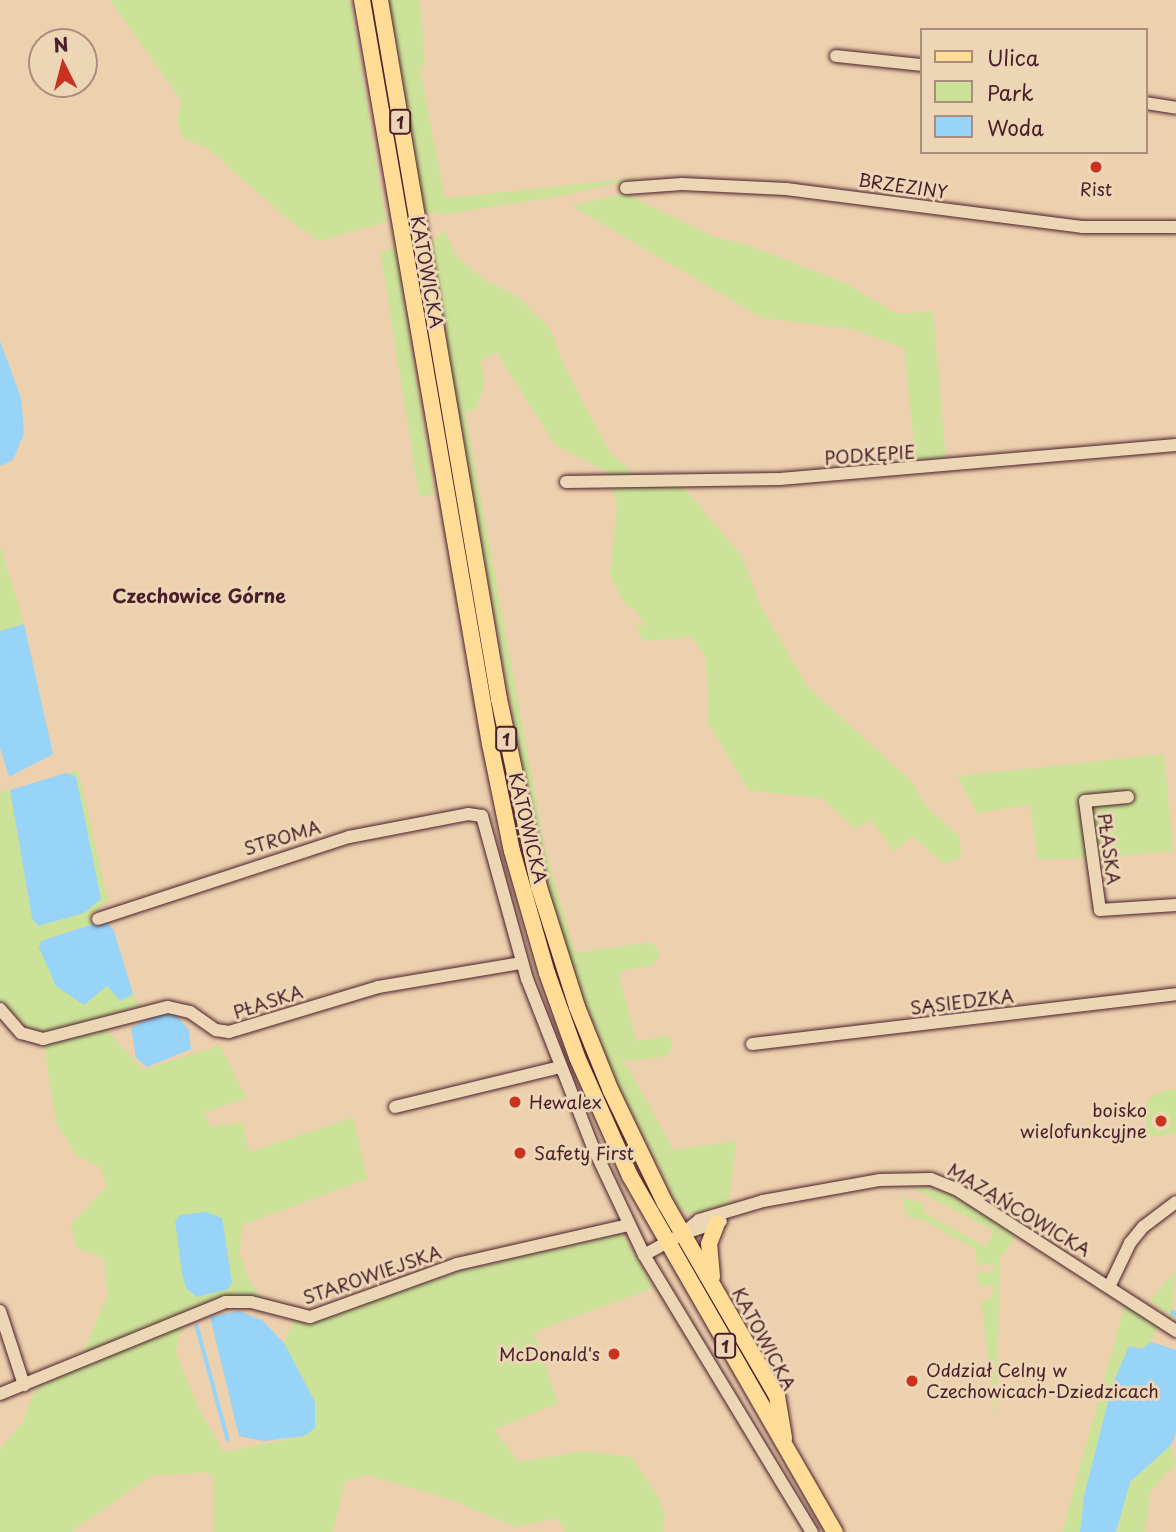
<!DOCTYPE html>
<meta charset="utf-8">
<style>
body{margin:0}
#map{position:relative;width:1176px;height:1532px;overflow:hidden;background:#edd0ae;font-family:"Playpen Sans",sans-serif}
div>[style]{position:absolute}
.green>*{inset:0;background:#cce298;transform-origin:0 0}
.water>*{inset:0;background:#97d4f8}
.stream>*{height:3.5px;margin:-1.75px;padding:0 1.75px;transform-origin:1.75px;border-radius:1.75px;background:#97d4f8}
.roads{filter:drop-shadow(0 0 2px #4a1f2b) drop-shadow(0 0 2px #4a1f2b)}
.minor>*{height:12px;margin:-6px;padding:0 6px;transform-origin:6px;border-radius:6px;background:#ecd6b5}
.major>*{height:16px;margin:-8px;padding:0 8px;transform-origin:8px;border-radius:8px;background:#ffdd96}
.dots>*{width:19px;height:19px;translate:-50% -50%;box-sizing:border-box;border:4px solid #ecd6b5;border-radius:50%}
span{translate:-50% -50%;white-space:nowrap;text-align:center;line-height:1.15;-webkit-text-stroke:6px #ecd6b5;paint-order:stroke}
.shield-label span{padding:2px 5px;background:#ecd6b5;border:2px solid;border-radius:5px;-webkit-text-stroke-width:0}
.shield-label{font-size:16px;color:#4a1f2b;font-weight:700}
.street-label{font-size:18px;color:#4a1f2b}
.poi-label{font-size:18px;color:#4a1f2b}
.left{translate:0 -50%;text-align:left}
.right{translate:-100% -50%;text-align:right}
.neighbourhood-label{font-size:19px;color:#4a1f2b;font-weight:700}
.legend{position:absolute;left:920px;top:28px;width:228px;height:126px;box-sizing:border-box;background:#ecd6b5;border:2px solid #ab8d7e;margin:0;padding:9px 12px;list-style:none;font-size:21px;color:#4a1f2b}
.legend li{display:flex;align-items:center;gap:14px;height:35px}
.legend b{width:35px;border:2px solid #ab8d7e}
.north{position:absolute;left:28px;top:28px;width:70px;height:70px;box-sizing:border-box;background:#ecd6b5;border:2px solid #ab8d7e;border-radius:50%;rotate:354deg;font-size:19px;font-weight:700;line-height:28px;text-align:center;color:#4a1f2b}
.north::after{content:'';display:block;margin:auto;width:24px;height:32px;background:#c8321e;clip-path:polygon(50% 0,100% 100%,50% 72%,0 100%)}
</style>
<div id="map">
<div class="green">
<i style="clip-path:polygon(110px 0,350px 0,386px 222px,320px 241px,292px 223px,207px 148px,183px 138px,177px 120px,182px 102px)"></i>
<i style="clip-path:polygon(389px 0,420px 0,425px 63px,420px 70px,445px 198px,645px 177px,556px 197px,446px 214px,424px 212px)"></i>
<i style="clip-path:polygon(624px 193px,714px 237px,751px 246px,847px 284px,897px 314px,933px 311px,946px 462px,916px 466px,904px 348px,852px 329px,762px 318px,572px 206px)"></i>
<i style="clip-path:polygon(445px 229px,455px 255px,487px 281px,518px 297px,549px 327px,566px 370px,611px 454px,637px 476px,668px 489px,682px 486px,742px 556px,761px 607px,808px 687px,911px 781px,929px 810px,960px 836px,961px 858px,943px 863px,912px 836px,894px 852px,871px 820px,855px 829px,822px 798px,749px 791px,708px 723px,706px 658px,692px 637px,648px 641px,639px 636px,637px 626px,644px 625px,636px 609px,627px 607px,610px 575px,617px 504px,609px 473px,555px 445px,496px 352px,481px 361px,484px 385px,476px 409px,465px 413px,546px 854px,575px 953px,649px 942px,657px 947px,659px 958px,651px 966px,624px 970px,619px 976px,636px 1041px,669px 1036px,673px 1045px,667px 1056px,617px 1063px,628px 1067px,673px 1150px,736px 1141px,729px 1204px,694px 1214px,680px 1209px,610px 1068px,566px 951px,535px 839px,439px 307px,430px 245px)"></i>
<i style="left:395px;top:249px;width:248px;height:15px;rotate:81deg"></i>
<i style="clip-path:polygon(0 545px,24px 624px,0 631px)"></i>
<i style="clip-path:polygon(1164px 754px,1173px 851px,1098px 858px,1090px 805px,1133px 801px,1081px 798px,1089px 858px,1038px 860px,1030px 805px,977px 813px,957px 776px)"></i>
<i style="clip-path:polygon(78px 770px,108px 902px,92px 913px,96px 923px,55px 936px,90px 996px,107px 986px,128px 998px,133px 994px,139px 1006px,96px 1019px,143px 1070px,220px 1045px,246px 1098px,204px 1113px,211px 1127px,242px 1122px,250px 1152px,353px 1117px,367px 1179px,242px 1225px,240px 1254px,248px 1278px,259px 1295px,278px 1306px,251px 1299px,82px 1355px,107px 1296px,104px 1258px,77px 1248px,70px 1225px,106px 1188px,101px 1168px,77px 1156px,56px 1123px,43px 1039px,0 1003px,0 791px,10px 790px,32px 918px,101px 899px,76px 776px,66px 773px)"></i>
<i style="clip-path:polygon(1176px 1089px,1176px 1133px,1148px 1137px,1145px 1108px,1149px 1099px,1155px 1093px)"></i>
<i style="clip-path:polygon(909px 1186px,958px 1195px,1018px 1235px,1000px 1258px,996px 1421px,981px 1301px,990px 1300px,994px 1285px,979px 1286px,977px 1273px,993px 1272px,993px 1264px,977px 1266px,975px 1249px,923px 1220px,907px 1217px,902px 1198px,923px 1203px,924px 1213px,986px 1247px,994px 1231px)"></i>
<i style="clip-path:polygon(623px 1233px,653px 1288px,534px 1332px,558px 1403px,494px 1430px,519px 1462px,583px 1451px,632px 1457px,658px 1497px,665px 1515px,663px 1532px,565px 1532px,556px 1518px,516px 1527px,451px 1500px,368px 1475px,345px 1481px,333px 1532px,213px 1532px,214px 1477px,207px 1472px,151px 1476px,71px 1532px,0 1532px,0 1449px,22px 1423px,36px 1388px,190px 1320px,178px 1337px,176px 1352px,198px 1407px,223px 1452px,304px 1436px,315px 1402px,284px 1343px,294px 1320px,310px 1323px,446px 1275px)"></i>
<i style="clip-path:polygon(1176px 1270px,1172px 1307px,1176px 1320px,1150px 1301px)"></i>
<i style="clip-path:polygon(1125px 1304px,1158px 1326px,1151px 1342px,1142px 1349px,1129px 1346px,1101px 1430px,1080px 1532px,1062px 1532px)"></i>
<i style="clip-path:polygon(1171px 1445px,1176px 1463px,1150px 1492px,1145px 1532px,1116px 1532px,1130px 1482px)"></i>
</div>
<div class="water">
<i style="clip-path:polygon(0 341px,21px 398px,24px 433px,13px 460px,0 466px)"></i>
<i style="clip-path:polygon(24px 624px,53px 754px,9px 777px,0 748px,0 631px)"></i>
<i style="clip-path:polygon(66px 773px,76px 776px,101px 899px,84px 913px,38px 926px,32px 918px,10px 790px)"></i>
<i style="clip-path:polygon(96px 923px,108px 923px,114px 931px,133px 994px,120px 1001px,107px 986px,84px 1005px,56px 986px,39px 948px,41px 941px)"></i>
<i style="clip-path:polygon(174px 1013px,189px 1030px,191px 1049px,147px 1067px,136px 1058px,131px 1028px,152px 1016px)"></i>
<i style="clip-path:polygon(206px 1212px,222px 1218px,232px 1282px,228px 1289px,197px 1297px,186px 1288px,182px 1273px,175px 1221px,180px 1215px)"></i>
<i style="clip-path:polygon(239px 1311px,262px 1320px,284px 1343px,315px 1402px,315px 1428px,304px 1436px,264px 1441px,239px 1436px,210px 1317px)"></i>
<i style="clip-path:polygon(1151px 1342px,1176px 1350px,1176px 1433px,1171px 1445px,1130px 1482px,1116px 1532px,1080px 1532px,1084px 1496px,1112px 1386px,1129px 1346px,1142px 1349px)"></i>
</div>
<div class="stream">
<i style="left:1173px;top:1313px;width:4px;rotate:34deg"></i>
<i style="left:1176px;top:1315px;width:3px;rotate:-135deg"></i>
<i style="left:1174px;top:1313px;width:1px;rotate:180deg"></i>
<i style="left:197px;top:1326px;width:117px;rotate:74.7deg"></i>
</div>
<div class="roads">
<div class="minor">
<i style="left:836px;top:56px;width:86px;rotate:6deg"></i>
<i style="left:1146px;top:103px;width:30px;rotate:9deg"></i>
<i style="left:626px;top:188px;width:56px;rotate:-4.1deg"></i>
<i style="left:682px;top:184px;width:104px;rotate:2.8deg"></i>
<i style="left:786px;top:189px;width:298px;rotate:7.3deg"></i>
<i style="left:1082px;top:227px;width:94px"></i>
<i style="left:566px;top:482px;width:214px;rotate:-0.8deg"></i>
<i style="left:780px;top:479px;width:397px;rotate:-4.9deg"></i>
<i style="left:1128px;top:797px;width:43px;rotate:174.7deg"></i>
<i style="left:1085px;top:801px;width:110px;rotate:82.2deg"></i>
<i style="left:1100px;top:910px;width:76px;rotate:-3.8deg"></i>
<i style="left:98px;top:919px;width:264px;rotate:-18.1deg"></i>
<i style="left:349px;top:837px;width:121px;rotate:-10.9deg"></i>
<i style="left:468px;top:814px;width:14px;rotate:8deg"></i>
<i style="left:482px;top:816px;width:169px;rotate:74.6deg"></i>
<i style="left:527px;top:979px;width:180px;rotate:68.6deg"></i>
<i style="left:593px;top:1147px;width:119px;rotate:64.7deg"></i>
<i style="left:644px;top:1255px;width:324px;rotate:58.8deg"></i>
<i style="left:0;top:1009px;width:32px;rotate:49deg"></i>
<i style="left:21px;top:1033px;width:23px;rotate:15deg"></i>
<i style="left:43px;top:1039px;width:129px;rotate:-14.4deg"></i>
<i style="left:168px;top:1007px;width:23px;rotate:13deg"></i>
<i style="left:190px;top:1012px;width:32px;rotate:35deg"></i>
<i style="left:216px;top:1030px;width:13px;rotate:9deg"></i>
<i style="left:229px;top:1032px;width:156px;rotate:-16.8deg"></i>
<i style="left:378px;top:987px;width:146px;rotate:-9.5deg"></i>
<i style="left:752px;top:1044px;width:427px;rotate:-6.7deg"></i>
<i style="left:395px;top:1107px;width:170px;rotate:-13.6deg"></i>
<i style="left:682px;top:1234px;width:22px;rotate:-39deg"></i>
<i style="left:699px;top:1220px;width:67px;rotate:-16.5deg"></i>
<i style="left:763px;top:1201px;width:119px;rotate:-10.2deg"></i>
<i style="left:880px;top:1180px;width:51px;rotate:-1.1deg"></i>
<i style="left:931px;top:1179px;width:27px;rotate:22deg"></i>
<i style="left:956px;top:1189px;width:262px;rotate:32.8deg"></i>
<i style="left:644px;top:1255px;width:43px;rotate:-28.9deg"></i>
<i style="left:682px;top:1234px;width:41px;rotate:-18.4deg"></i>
<i style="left:1110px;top:1285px;width:47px;rotate:-64.5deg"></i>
<i style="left:1130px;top:1243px;width:21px;rotate:-51deg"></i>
<i style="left:1143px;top:1227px;width:41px;rotate:-37.1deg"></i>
<i style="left:0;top:1311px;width:78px;rotate:72deg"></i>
<i style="left:0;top:1394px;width:243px;rotate:-22.2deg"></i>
<i style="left:225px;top:1302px;width:26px"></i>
<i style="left:251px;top:1302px;width:61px;rotate:14.3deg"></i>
<i style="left:310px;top:1317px;width:156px;rotate:-19.8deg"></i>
<i style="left:457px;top:1264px;width:176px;rotate:-12.8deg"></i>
</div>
<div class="major">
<i style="left:362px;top:0;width:755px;rotate:80.24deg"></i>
<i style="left:490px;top:744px;width:109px;rotate:78.4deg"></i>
<i style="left:512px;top:851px;width:127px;rotate:74deg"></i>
<i style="left:547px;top:973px;width:89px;rotate:70.3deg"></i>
<i style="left:577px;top:1057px;width:130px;rotate:66deg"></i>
<i style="left:630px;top:1176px;width:411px;rotate:60.1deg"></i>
<i style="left:380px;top:0;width:709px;rotate:80.34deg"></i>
<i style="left:499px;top:699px;width:192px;rotate:78deg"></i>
<i style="left:539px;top:887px;width:126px;rotate:72.4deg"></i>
<i style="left:577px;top:1007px;width:91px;rotate:68deg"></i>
<i style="left:611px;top:1091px;width:124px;rotate:64.3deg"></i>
<i style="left:665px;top:1203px;width:223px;rotate:59.9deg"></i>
<i style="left:777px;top:1396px;width:43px;rotate:80.5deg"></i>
<i style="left:712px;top:1277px;width:33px;rotate:-95deg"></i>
<i style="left:709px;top:1244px;width:22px;rotate:-69deg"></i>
</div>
</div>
<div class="dots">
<i style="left:1096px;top:167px;background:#c8321e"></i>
<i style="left:515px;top:1102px;background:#c8321e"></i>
<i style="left:1161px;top:1121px;background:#c8321e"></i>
<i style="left:520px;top:1153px;background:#c8321e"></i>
<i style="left:614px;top:1354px;background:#c8321e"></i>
<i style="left:912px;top:1381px;background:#c8321e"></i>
</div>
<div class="shield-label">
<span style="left:400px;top:122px">1</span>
<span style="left:506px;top:739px">1</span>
<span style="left:725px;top:1346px">1</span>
</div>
<div class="street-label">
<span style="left:903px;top:186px;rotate:8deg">BRZEZINY</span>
<span style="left:427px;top:272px;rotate:80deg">KATOWICKA</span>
<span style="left:870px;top:455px;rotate:-4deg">PODKĘPIE</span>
<span style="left:528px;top:828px;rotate:77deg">KATOWICKA</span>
<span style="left:282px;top:838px;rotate:-17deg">STROMA</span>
<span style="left:1109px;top:849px;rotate:82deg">PŁASKA</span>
<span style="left:268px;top:1002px;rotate:-18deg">PŁASKA</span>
<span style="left:962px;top:1002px;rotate:-7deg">SĄSIEDZKA</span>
<span style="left:1019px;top:1210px;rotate:31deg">MAZAŃCOWICKA</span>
<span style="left:372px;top:1275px;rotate:-19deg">STAROWIEJSKA</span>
<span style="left:764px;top:1339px;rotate:62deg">KATOWICKA</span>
</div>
<div class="poi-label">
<span style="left:1096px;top:189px">Rist</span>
<span class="left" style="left:529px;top:1102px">Hewalex</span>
<span class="right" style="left:1147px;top:1121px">boisko<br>wielofunkcyjne</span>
<span class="left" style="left:534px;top:1153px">Safety First</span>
<span class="right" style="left:600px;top:1354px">McDonald's</span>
<span class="left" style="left:926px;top:1381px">Oddział Celny w<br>Czechowicach-Dziedzicach</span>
</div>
<div class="neighbourhood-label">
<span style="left:199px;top:596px">Czechowice Górne</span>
</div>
<ul class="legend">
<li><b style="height:9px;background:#ffdd96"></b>Ulica</li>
<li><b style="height:19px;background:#cce298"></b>Park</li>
<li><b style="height:19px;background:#97d4f8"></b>Woda</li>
</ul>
<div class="north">N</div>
</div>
